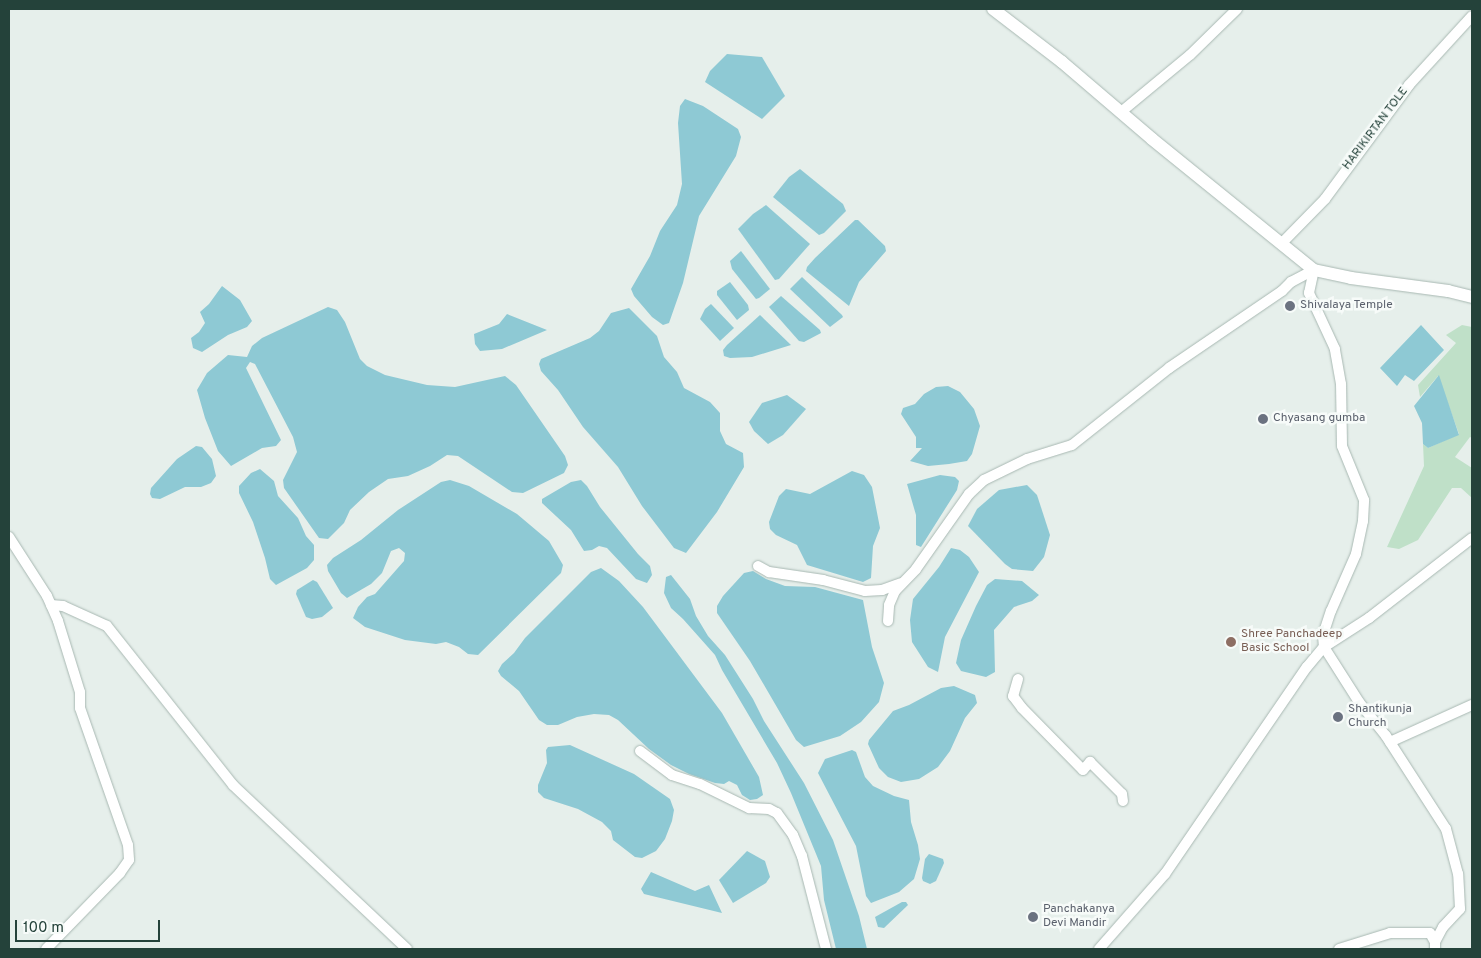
<!DOCTYPE html>
<style>
body{margin:0}
#map{position:relative;width:1481px;height:958px;overflow:hidden;background:#e6efeb;font-family:Overpass,sans-serif}
div>[style]{position:absolute}
.green>*{inset:0;background:#bfe0c8}
.water>*{inset:0;background:#8ec9d4}
.roads{filter:drop-shadow(0 0 1px #a8b8b2) drop-shadow(0 0 1px #a8b8b2)}
.minor>*{height:10px;margin:-5px;padding:0 5px;transform-origin:5px;border-radius:5px;background:#fff}
.tertiary>*{height:12px;margin:-6px;padding:0 6px;transform-origin:6px;border-radius:6px;background:#fff}
.dots>*{width:14px;height:14px;translate:-50% -50%;box-sizing:border-box;border:2px solid #f7fbf9;border-radius:50%}
span{translate:-50% -50%;white-space:nowrap;text-align:center;line-height:1.15;-webkit-text-stroke:5px #f7fbf9;paint-order:stroke}
.street-label{font-size:12px;color:#24423a}
.worship-label{font-size:12px;color:#5b616d}
.left{translate:0 -50%;text-align:left}
.education-label{font-size:12px;color:#785e54}
.frame{position:absolute;inset:0;border:10px solid #24423a;pointer-events:none}
.scale{position:absolute;left:15px;top:920px;width:145px;height:22px;box-sizing:border-box;border:2px solid #24423a;border-top:0;padding-left:6px;font-size:15px;line-height:18px;white-space:nowrap;color:#24423a;-webkit-text-stroke:4px #f7fbf9;paint-order:stroke}
</style>
<div id="map">
<div class="green">
<i style="clip-path:polygon(1462px 325px,1472px 327px,1472px 438px,1470px 437px,1455px 457px,1472px 468px,1472px 498px,1461px 488px,1452px 488px,1418px 540px,1399px 549px,1387px 547px,1424px 466px,1423px 444px,1428px 448px,1459px 434px,1438px 376px,1420px 397px,1418px 385px,1456px 343px,1446px 335px)"></i>
</div>
<div class="water">
<i style="clip-path:polygon(727px 54px,762px 57px,785px 96px,762px 119px,705px 82px,710px 71px)"></i>
<i style="clip-path:polygon(685px 99px,703px 106px,738px 129px,741px 137px,736px 156px,699px 216px,683px 283px,669px 323px,663px 325px,652px 317px,634px 296px,631px 289px,650px 256px,660px 231px,677px 205px,682px 184px,678px 123px,680px 106px)"></i>
<i style="clip-path:polygon(800px 169px,843px 204px,846px 211px,824px 233px,819px 235px,773px 197px,789px 177px)"></i>
<i style="clip-path:polygon(766px 205px,810px 244px,779px 279px,775px 280px,738px 229px,753px 214px)"></i>
<i style="clip-path:polygon(855px 220px,858px 220px,885px 246px,886px 251px,859px 282px,849px 306px,806px 271px,807px 267px,815px 258px)"></i>
<i style="clip-path:polygon(741px 251px,770px 289px,759px 298px,756px 299px,732px 269px,730px 261px)"></i>
<i style="clip-path:polygon(802px 277px,842px 315px,843px 317px,830px 327px,790px 289px)"></i>
<i style="clip-path:polygon(730px 282px,748px 305px,749px 310px,737px 320px,717px 295px,717px 291px)"></i>
<i style="clip-path:polygon(222px 286px,240px 300px,252px 321px,247px 327px,228px 335px,202px 352px,193px 348px,191px 338px,199px 332px,205px 323px,200px 312px,209px 304px)"></i>
<i style="clip-path:polygon(781px 296px,820px 330px,821px 333px,804px 342px,799px 341px,769px 307px)"></i>
<i style="clip-path:polygon(711px 304px,734px 328px,720px 341px,700px 319px,705px 309px)"></i>
<i style="clip-path:polygon(328px 307px,337px 310px,345px 322px,360px 359px,367px 366px,385px 375px,427px 385px,455px 387px,505px 376px,516px 385px,565px 456px,568px 465px,564px 473px,523px 493px,512px 492px,458px 456px,447px 455px,430px 466px,408px 476px,388px 479px,369px 492px,350px 510px,344px 523px,328px 539px,319px 538px,284px 488px,283px 480px,297px 452px,293px 437px,255px 364px,250px 362px,246px 368px,281px 440px,276px 446px,262px 448px,231px 466px,218px 451px,205px 418px,197px 390px,207px 373px,228px 355px,247px 357px,252px 346px,262px 338px)"></i>
<i style="clip-path:polygon(629px 308px,657px 336px,664px 357px,677px 372px,684px 388px,710px 402px,720px 413px,720px 431px,726px 444px,743px 453px,744px 467px,717px 512px,686px 553px,674px 548px,642px 506px,618px 467px,583px 427px,558px 390px,541px 371px,539px 364px,541px 359px,590px 338px,599px 331px,611px 313px)"></i>
<i style="clip-path:polygon(507px 314px,547px 330px,502px 349px,480px 351px,475px 344px,474px 334px,499px 324px)"></i>
<i style="clip-path:polygon(760px 315px,791px 345px,752px 357px,730px 358px,724px 356px,723px 350px,727px 345px)"></i>
<i style="clip-path:polygon(1421px 325px,1444px 350px,1414px 381px,1405px 375px,1397px 386px,1380px 368px)"></i>
<i style="clip-path:polygon(1439px 375px,1459px 435px,1428px 448px,1423px 444px,1422px 423px,1414px 406px)"></i>
<i style="clip-path:polygon(948px 386px,960px 392px,974px 409px,980px 426px,972px 454px,967px 461px,949px 464px,928px 466px,910px 461px,922px 448px,916px 448px,916px 437px,901px 414px,903px 408px,915px 404px,924px 394px,936px 387px)"></i>
<i style="clip-path:polygon(787px 395px,806px 409px,783px 435px,768px 444px,754px 431px,749px 422px,762px 403px)"></i>
<i style="clip-path:polygon(196px 446px,202px 447px,212px 459px,216px 476px,211px 483px,201px 487px,185px 487px,160px 499px,152px 498px,150px 494px,151px 488px,177px 459px)"></i>
<i style="clip-path:polygon(260px 469px,274px 481px,278px 496px,298px 518px,306px 536px,314px 545px,314px 560px,307px 568px,276px 585px,270px 579px,265px 558px,253px 522px,239px 493px,239px 486px,251px 473px)"></i>
<i style="clip-path:polygon(852px 471px,864px 475px,872px 487px,880px 528px,873px 546px,871px 578px,863px 582px,807px 565px,797px 545px,776px 535px,770px 529px,769px 522px,779px 496px,786px 489px,810px 494px)"></i>
<i style="clip-path:polygon(940px 475px,955px 477px,959px 481px,957px 490px,921px 547px,916px 545px,916px 515px,907px 484px)"></i>
<i style="clip-path:polygon(450px 480px,469px 486px,517px 514px,549px 541px,563px 565px,561px 573px,478px 655px,468px 654px,459px 647px,446px 642px,436px 644px,405px 640px,365px 627px,353px 618px,358px 607px,367px 597px,375px 594px,404px 561px,405px 553px,399px 548px,391px 551px,382px 573px,371px 584px,347px 598px,341px 593px,328px 571px,327px 565px,333px 558px,361px 540px,398px 510px,441px 482px)"></i>
<i style="clip-path:polygon(581px 480px,587px 486px,600px 507px,638px 554px,650px 566px,652px 575px,647px 583px,636px 579px,607px 548px,599px 546px,592px 550px,584px 551px,571px 530px,542px 503px,542px 499px,571px 482px)"></i>
<i style="clip-path:polygon(1027px 485px,1037px 495px,1050px 535px,1044px 557px,1033px 571px,1012px 569px,1005px 564px,968px 526px,977px 509px,999px 490px)"></i>
<i style="clip-path:polygon(951px 548px,960px 550px,969px 557px,979px 572px,945px 637px,938px 672px,928px 667px,912px 642px,910px 620px,913px 599px,939px 567px)"></i>
<i style="clip-path:polygon(601px 568px,619px 581px,643px 607px,722px 713px,759px 777px,763px 795px,757px 799px,750px 800px,742px 795px,737px 785px,729px 781px,724px 784px,715px 783px,689px 774px,671px 765px,649px 749px,618px 720px,609px 715px,594px 714px,577px 717px,558px 725px,547px 725px,539px 720px,519px 691px,501px 676px,498px 671px,502px 664px,514px 653px,525px 638px,591px 572px)"></i>
<i style="clip-path:polygon(753px 571px,766px 579px,785px 586px,815px 587px,863px 600px,872px 647px,884px 683px,879px 702px,861px 722px,840px 736px,804px 747px,796px 740px,750px 661px,717px 613px,717px 606px,723px 596px,744px 573px)"></i>
<i style="clip-path:polygon(671px 575px,690px 599px,696px 616px,708px 636px,725px 655px,753px 699px,764px 721px,804px 783px,833px 840px,859px 916px,867px 949px,836px 949px,824px 900px,821px 866px,791px 793px,777px 763px,722px 670px,715px 655px,683px 619px,671px 608px,664px 593px,666px 577px)"></i>
<i style="clip-path:polygon(995px 579px,1022px 581px,1039px 595px,1032px 601px,1014px 607px,994px 630px,995px 672px,986px 677px,961px 671px,956px 663px,961px 640px,976px 606px,987px 585px)"></i>
<i style="clip-path:polygon(313px 580px,317px 582px,333px 608px,322px 617px,312px 619px,306px 617px,296px 594px,297px 590px)"></i>
<i style="clip-path:polygon(954px 686px,975px 695px,977px 703px,965px 718px,950px 751px,938px 767px,919px 779px,901px 782px,888px 777px,879px 768px,868px 744px,869px 740px,893px 711px,909px 705px,941px 688px)"></i>
<i style="clip-path:polygon(570px 745px,634px 774px,670px 799px,674px 810px,672px 821px,665px 839px,656px 851px,642px 858px,635px 857px,613px 840px,611px 831px,602px 822px,578px 809px,544px 798px,538px 792px,538px 785px,547px 763px,546px 750px,548px 747px)"></i>
<i style="clip-path:polygon(852px 750px,856px 752px,865px 777px,873px 786px,894px 796px,909px 800px,911px 822px,918px 845px,920px 859px,914px 879px,899px 892px,871px 903px,866px 896px,856px 846px,818px 773px,825px 759px)"></i>
<i style="clip-path:polygon(747px 851px,765px 861px,770px 877px,766px 883px,733px 903px,719px 880px)"></i>
<i style="clip-path:polygon(929px 854px,943px 859px,944px 863px,936px 881px,930px 884px,923px 881px,922px 878px,925px 859px)"></i>
<i style="clip-path:polygon(651px 872px,695px 891px,709px 885px,722px 913px,644px 894px,641px 889px)"></i>
<i style="clip-path:polygon(902px 902px,906px 902px,908px 905px,884px 928px,878px 927px,875px 917px)"></i>
</div>
<div class="roads">
<div class="minor">
<i style="left:1121px;top:112px;width:89px;rotate:-39.6deg"></i>
<i style="left:1190px;top:55px;width:66px;rotate:-44.4deg"></i>
<i style="left:1281px;top:244px;width:63px;rotate:-45.6deg"></i>
<i style="left:1325px;top:199px;width:142px;rotate:-53.6deg"></i>
<i style="left:1409px;top:85px;width:93px;rotate:-47.6deg"></i>
<i style="left:9px;top:537px;width:70px;rotate:57.2deg"></i>
<i style="left:47px;top:596px;width:27px;rotate:66deg"></i>
<i style="left:58px;top:621px;width:74px;rotate:72.8deg"></i>
<i style="left:80px;top:692px;width:16px;rotate:90deg"></i>
<i style="left:80px;top:708px;width:145px;rotate:70.7deg"></i>
<i style="left:128px;top:845px;width:15px;rotate:86deg"></i>
<i style="left:129px;top:860px;width:16px;rotate:125deg"></i>
<i style="left:120px;top:873px;width:106px;rotate:134.2deg"></i>
<i style="left:758px;top:566px;width:13px;rotate:29deg"></i>
<i style="left:769px;top:572px;width:55px;rotate:8.4deg"></i>
<i style="left:823px;top:580px;width:43px;rotate:14.7deg"></i>
<i style="left:865px;top:591px;width:17px;rotate:-3deg"></i>
<i style="left:882px;top:590px;width:20px;rotate:-20deg"></i>
<i style="left:51px;top:605px;width:12px;rotate:5deg"></i>
<i style="left:63px;top:606px;width:48px;rotate:24.4deg"></i>
<i style="left:107px;top:626px;width:203px;rotate:51.6deg"></i>
<i style="left:233px;top:785px;width:239px;rotate:43.3deg"></i>
<i style="left:888px;top:621px;width:16px;rotate:-86deg"></i>
<i style="left:889px;top:605px;width:15px;rotate:-67deg"></i>
<i style="left:895px;top:591px;width:30px;rotate:-46deg"></i>
<i style="left:916px;top:569px;width:92px;rotate:-54.8deg"></i>
<i style="left:969px;top:494px;width:21px;rotate:-43deg"></i>
<i style="left:984px;top:480px;width:48px;rotate:-26deg"></i>
<i style="left:1027px;top:459px;width:47px;rotate:-17.3deg"></i>
<i style="left:1072px;top:445px;width:124px;rotate:-38.4deg"></i>
<i style="left:1169px;top:368px;width:137px;rotate:-34.3deg"></i>
<i style="left:1282px;top:291px;width:13px;rotate:-45deg"></i>
<i style="left:1291px;top:282px;width:26px;rotate:-28deg"></i>
<i style="left:1018px;top:679px;width:18px;rotate:106deg"></i>
<i style="left:1013px;top:696px;width:15px;rotate:53deg"></i>
<i style="left:1022px;top:708px;width:87px;rotate:45.5deg"></i>
<i style="left:1083px;top:770px;width:11px;rotate:-49deg"></i>
<i style="left:1090px;top:762px;width:45px;rotate:45deg"></i>
<i style="left:1122px;top:794px;width:7px;rotate:82deg"></i>
<i style="left:1390px;top:742px;width:90px;rotate:-24.3deg"></i>
<i style="left:640px;top:751px;width:40px;rotate:37deg"></i>
<i style="left:672px;top:775px;width:29px;rotate:18deg"></i>
<i style="left:700px;top:784px;width:55px;rotate:26.1deg"></i>
<i style="left:749px;top:808px;width:20px;rotate:3deg"></i>
<i style="left:769px;top:809px;width:9px;rotate:27deg"></i>
<i style="left:777px;top:813px;width:27px;rotate:54deg"></i>
<i style="left:793px;top:835px;width:23px;rotate:67deg"></i>
<i style="left:802px;top:856px;width:96px;rotate:75.5deg"></i>
<i style="left:1099px;top:949px;width:100px;rotate:-48.7deg"></i>
<i style="left:1165px;top:874px;width:251px;rotate:-55.6deg"></i>
<i style="left:1307px;top:667px;width:26px;rotate:-50deg"></i>
<i style="left:1324px;top:647px;width:12px;rotate:-95deg"></i>
<i style="left:1323px;top:635px;width:25px;rotate:-72deg"></i>
<i style="left:1331px;top:611px;width:62px;rotate:-66.3deg"></i>
<i style="left:1356px;top:554px;width:34px;rotate:-78deg"></i>
<i style="left:1363px;top:521px;width:21px;rotate:-87deg"></i>
<i style="left:1364px;top:500px;width:58px;rotate:-112.2deg"></i>
<i style="left:1342px;top:446px;width:62px;rotate:-90.9deg"></i>
<i style="left:1341px;top:384px;width:36px;rotate:-100deg"></i>
<i style="left:1335px;top:349px;width:62px;rotate:-114.9deg"></i>
<i style="left:1309px;top:293px;width:24px;rotate:-78deg"></i>
<i style="left:1339px;top:949px;width:53px;rotate:-17.4deg"></i>
<i style="left:1390px;top:933px;width:40px"></i>
<i style="left:1430px;top:933px;width:10px;rotate:61deg"></i>
<i style="left:1435px;top:949px;width:7px;rotate:-90deg"></i>
<i style="left:1435px;top:942px;width:17px;rotate:-62deg"></i>
<i style="left:1443px;top:927px;width:25px;rotate:-47deg"></i>
<i style="left:1460px;top:909px;width:35px;rotate:-93deg"></i>
<i style="left:1458px;top:874px;width:47px;rotate:-104.9deg"></i>
<i style="left:1446px;top:829px;width:111px;rotate:-122.8deg"></i>
<i style="left:1386px;top:736px;width:43px;rotate:-128.5deg"></i>
<i style="left:1359px;top:702px;width:65px;rotate:-122.5deg"></i>
<i style="left:1324px;top:647px;width:54px;rotate:-32.8deg"></i>
<i style="left:1369px;top:618px;width:130px;rotate:-37.8deg"></i>
</div>
<div class="tertiary">
<i style="left:993px;top:9px;width:87px;rotate:37.5deg"></i>
<i style="left:1062px;top:62px;width:118px;rotate:40.5deg"></i>
<i style="left:1152px;top:139px;width:208px;rotate:39deg"></i>
<i style="left:1314px;top:270px;width:38px;rotate:12deg"></i>
<i style="left:1351px;top:278px;width:98px;rotate:7.6deg"></i>
<i style="left:1448px;top:291px;width:25px;rotate:14deg"></i>
</div>
</div>
<div class="dots">
<i style="left:1290px;top:306px;background:#6b7280"></i>
<i style="left:1263px;top:419px;background:#6b7280"></i>
<i style="left:1231px;top:642px;background:#8d6e63"></i>
<i style="left:1338px;top:717px;background:#6b7280"></i>
<i style="left:1033px;top:917px;background:#6b7280"></i>
</div>
<div class="street-label">
<span style="left:1376px;top:129px;rotate:-53deg">HARIKIRTAN TOLE</span>
</div>
<div class="worship-label">
<span class="left" style="left:1300px;top:306px">Shivalaya Temple</span>
<span class="left" style="left:1273px;top:419px">Chyasang gumba</span>
<span class="left" style="left:1348px;top:717px">Shantikunja<br>Church</span>
<span class="left" style="left:1043px;top:917px">Panchakanya<br>Devi Mandir</span>
</div>
<div class="education-label">
<span class="left" style="left:1241px;top:642px">Shree Panchadeep<br>Basic School</span>
</div>
<div class="frame"></div>
<div class="scale">100 m</div>
</div>
